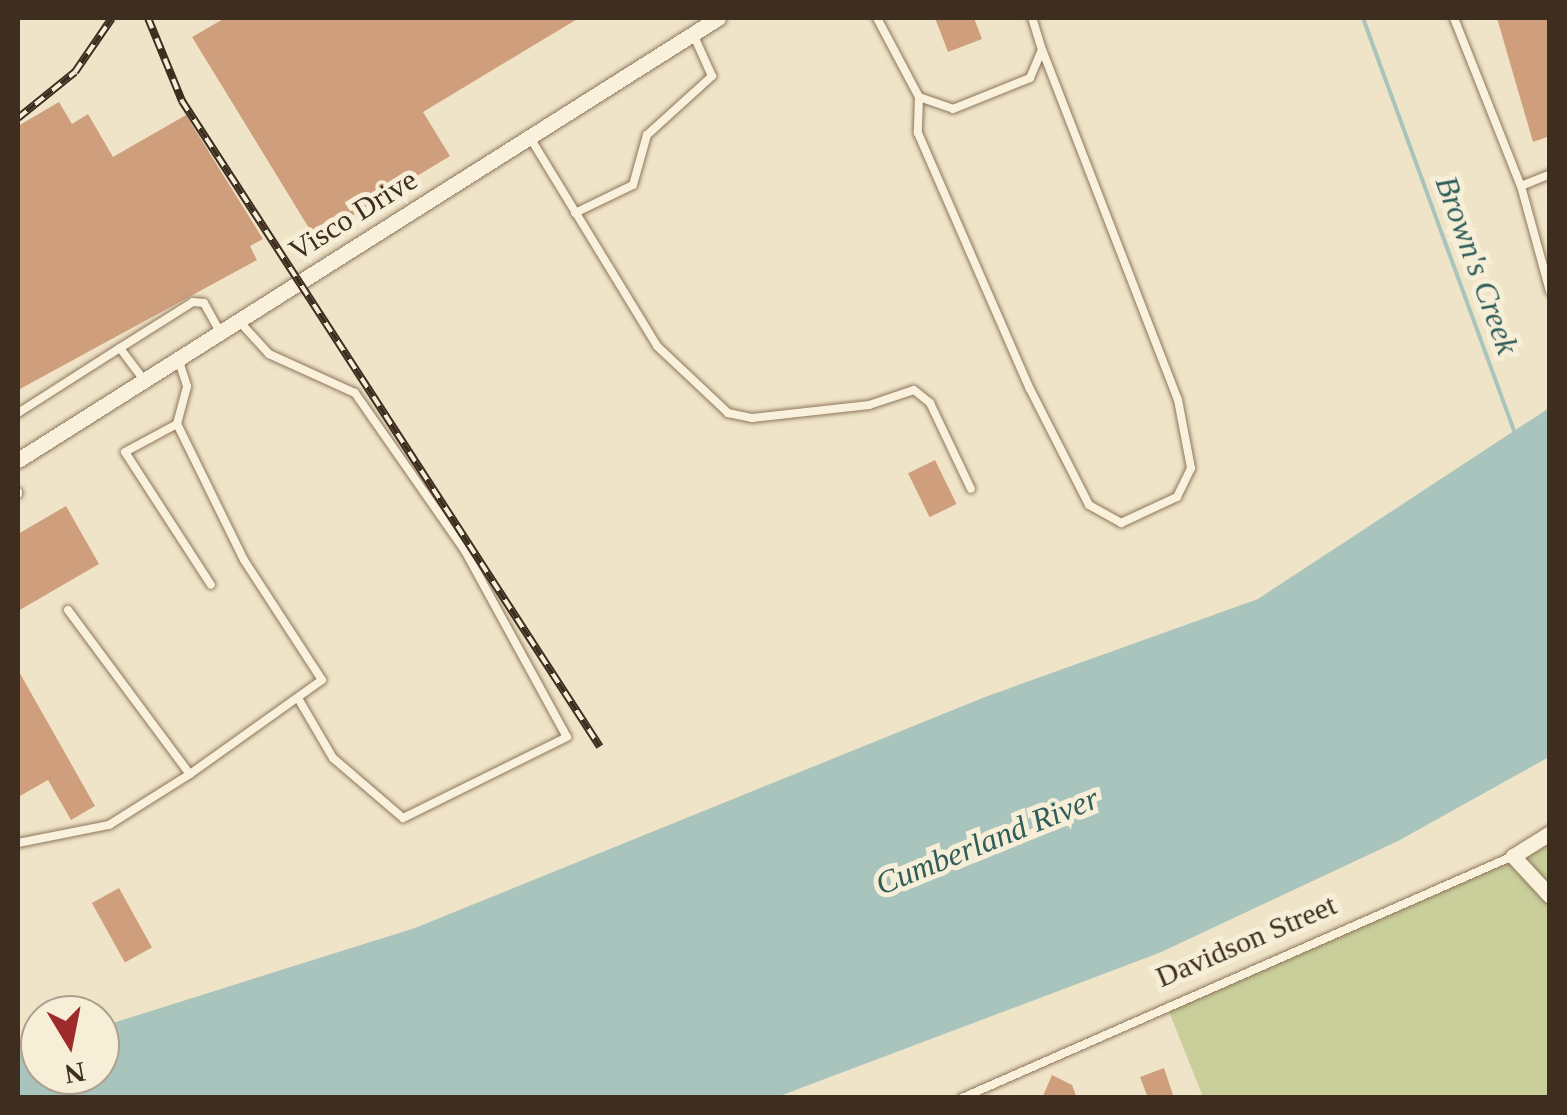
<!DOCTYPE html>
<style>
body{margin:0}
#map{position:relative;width:1567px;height:1115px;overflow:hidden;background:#f0e4c8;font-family:Georgia,serif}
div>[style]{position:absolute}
.green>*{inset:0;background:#c9cf9b}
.water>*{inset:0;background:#a9c4bc}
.stream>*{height:4px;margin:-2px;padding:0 2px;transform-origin:2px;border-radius:2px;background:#a9c4bc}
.building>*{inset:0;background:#cf9f7d;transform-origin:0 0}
.roads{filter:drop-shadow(0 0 2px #8d765c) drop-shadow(0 0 2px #8d765c)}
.service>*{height:8px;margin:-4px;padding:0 4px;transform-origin:4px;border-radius:4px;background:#faf1dc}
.minor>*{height:15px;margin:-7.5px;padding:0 7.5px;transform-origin:7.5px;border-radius:7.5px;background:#faf1dc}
.rail>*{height:8px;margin-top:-4px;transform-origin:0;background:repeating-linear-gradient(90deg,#f7eed8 0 11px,#3d2e20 0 22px);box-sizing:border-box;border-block:2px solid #3d2e20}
span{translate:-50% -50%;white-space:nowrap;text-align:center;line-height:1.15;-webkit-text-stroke:10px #f7eed8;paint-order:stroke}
.street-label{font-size:30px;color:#3d2e20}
.water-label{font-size:32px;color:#2f5d5a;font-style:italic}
.frame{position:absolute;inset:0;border:20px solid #3d2e20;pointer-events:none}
.north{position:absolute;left:20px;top:995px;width:100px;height:100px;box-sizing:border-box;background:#f7eed8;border:2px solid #ada18e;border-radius:50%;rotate:170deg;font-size:28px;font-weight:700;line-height:40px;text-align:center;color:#3d2e20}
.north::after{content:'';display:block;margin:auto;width:35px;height:45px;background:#9e2a2b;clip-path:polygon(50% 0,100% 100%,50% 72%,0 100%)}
</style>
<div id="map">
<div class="green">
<i style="clip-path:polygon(1549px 833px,1549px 1097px,1203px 1097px,1166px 1004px,1493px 868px)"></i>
</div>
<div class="water">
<i style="clip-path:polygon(1549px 408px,1549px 757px,1398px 841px,1159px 953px,777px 1097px,18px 1097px,18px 1053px,40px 1046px,40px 1075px,100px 1075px,100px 1027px,415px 928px,985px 697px,1258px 599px)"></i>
</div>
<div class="stream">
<i style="left:1363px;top:18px;width:445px;rotate:69.9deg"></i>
</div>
<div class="building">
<i style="clip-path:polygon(225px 18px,579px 18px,423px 112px,450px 156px,315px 238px,192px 37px)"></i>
<i style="clip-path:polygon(935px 18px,974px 18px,982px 39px,948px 52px)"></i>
<i style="clip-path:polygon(1497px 18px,1550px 18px,1550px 136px,1533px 142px)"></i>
<i style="clip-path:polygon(59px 102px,72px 124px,88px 114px,113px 157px,186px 115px,263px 239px,250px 246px,257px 260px,18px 390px,18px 126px)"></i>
<i style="left:935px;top:460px;width:49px;height:30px;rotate:64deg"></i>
<i style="clip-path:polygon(66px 506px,99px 564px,18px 611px,18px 534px)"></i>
<i style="clip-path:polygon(18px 670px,95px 806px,71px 820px,48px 780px,18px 797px)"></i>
<i style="left:119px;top:888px;width:68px;height:31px;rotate:61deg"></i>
<i style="clip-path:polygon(1164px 1068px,1174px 1098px,1148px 1098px,1140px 1077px)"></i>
<i style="clip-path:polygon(1052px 1075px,1072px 1085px,1077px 1098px,1042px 1098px)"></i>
</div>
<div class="roads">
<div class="service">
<i style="left:877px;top:18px;width:89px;rotate:62deg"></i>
<i style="left:919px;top:97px;width:36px;rotate:19deg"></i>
<i style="left:953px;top:109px;width:83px;rotate:-21.9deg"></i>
<i style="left:1030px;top:78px;width:30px;rotate:-67deg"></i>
<i style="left:1042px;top:50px;width:34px;rotate:-107deg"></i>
<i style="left:1454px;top:18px;width:181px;rotate:68.3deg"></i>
<i style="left:1521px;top:186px;width:31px;rotate:-22deg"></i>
<i style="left:919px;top:97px;width:36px;rotate:92deg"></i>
<i style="left:918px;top:133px;width:279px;rotate:66.4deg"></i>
<i style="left:1030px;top:389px;width:130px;rotate:63deg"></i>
<i style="left:1089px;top:505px;width:37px;rotate:29deg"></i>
<i style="left:1121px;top:523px;width:62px;rotate:-24.9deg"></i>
<i style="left:1177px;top:497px;width:32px;rotate:-64deg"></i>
<i style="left:1191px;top:468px;width:69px;rotate:-100.8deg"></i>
<i style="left:1178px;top:400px;width:375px;rotate:-111.2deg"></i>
<i style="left:529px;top:136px;width:246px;rotate:58.6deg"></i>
<i style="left:657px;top:346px;width:98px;rotate:43.3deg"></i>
<i style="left:728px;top:413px;width:25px;rotate:12deg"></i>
<i style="left:752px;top:418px;width:118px;rotate:-6.3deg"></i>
<i style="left:869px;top:405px;width:47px;rotate:-18.4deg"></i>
<i style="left:914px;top:390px;width:21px;rotate:39deg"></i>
<i style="left:930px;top:403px;width:95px;rotate:64.5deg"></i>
<i style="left:1521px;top:186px;width:109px;rotate:74.6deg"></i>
<i style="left:575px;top:213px;width:64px;rotate:-25.8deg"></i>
<i style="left:633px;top:185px;width:52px;rotate:-74.4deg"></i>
<i style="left:647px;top:135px;width:88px;rotate:-42.2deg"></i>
<i style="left:712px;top:76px;width:46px;rotate:-114.3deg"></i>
<i style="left:238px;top:320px;width:46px;rotate:47.6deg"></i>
<i style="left:269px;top:354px;width:94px;rotate:24.4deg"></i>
<i style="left:355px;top:393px;width:190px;rotate:55.1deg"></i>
<i style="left:464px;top:549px;width:214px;rotate:61.3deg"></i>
<i style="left:567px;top:737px;width:183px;rotate:153.7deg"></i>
<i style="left:403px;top:818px;width:92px;rotate:-139.4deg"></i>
<i style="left:333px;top:758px;width:69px;rotate:-120.3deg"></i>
<i style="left:144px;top:380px;width:40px;rotate:-127deg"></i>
<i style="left:120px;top:348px;width:86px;rotate:-32.2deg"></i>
<i style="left:193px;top:302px;width:11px;rotate:5deg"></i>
<i style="left:204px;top:303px;width:33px;rotate:61deg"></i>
<i style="left:18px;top:413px;width:121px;rotate:-32.5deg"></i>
<i style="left:177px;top:424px;width:59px;rotate:151.7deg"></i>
<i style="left:125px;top:452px;width:158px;rotate:57.1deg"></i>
<i style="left:18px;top:492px;width:2px;rotate:90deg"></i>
<i style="left:68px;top:610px;width:204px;rotate:53.4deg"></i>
<i style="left:190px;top:774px;width:162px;rotate:-35.5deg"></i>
<i style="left:322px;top:680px;width:143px;rotate:-123deg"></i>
<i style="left:244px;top:560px;width:152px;rotate:-116.2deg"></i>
<i style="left:177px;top:424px;width:39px;rotate:-75deg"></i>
<i style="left:187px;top:386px;width:26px;rotate:-108deg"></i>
<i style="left:18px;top:843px;width:93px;rotate:-11.2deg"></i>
<i style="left:109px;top:825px;width:96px;rotate:-32.2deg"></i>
<i style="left:962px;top:1098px;width:602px;rotate:-23.71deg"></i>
</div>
<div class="minor">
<i style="left:18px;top:460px;width:828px;rotate:-32.27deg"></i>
<i style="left:1550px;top:833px;width:44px;rotate:148.1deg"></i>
<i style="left:1513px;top:856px;width:54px;rotate:47.2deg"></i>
</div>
</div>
<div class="rail">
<i style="left:148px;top:18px;width:90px;rotate:67.7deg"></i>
<i style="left:182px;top:101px;width:769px;rotate:57.09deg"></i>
<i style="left:18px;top:118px;width:73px;rotate:-38.9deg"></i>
<i style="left:75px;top:72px;width:65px;rotate:-55.6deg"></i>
</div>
<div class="street-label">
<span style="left:353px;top:215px;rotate:-32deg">Visco Drive</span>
<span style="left:1246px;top:941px;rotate:-23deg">Davidson Street</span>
</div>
<div class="water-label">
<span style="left:1477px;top:265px;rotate:70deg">Brown's Creek</span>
<span style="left:987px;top:841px;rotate:-22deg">Cumberland River</span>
</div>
<div class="frame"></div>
<div class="north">N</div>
</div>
